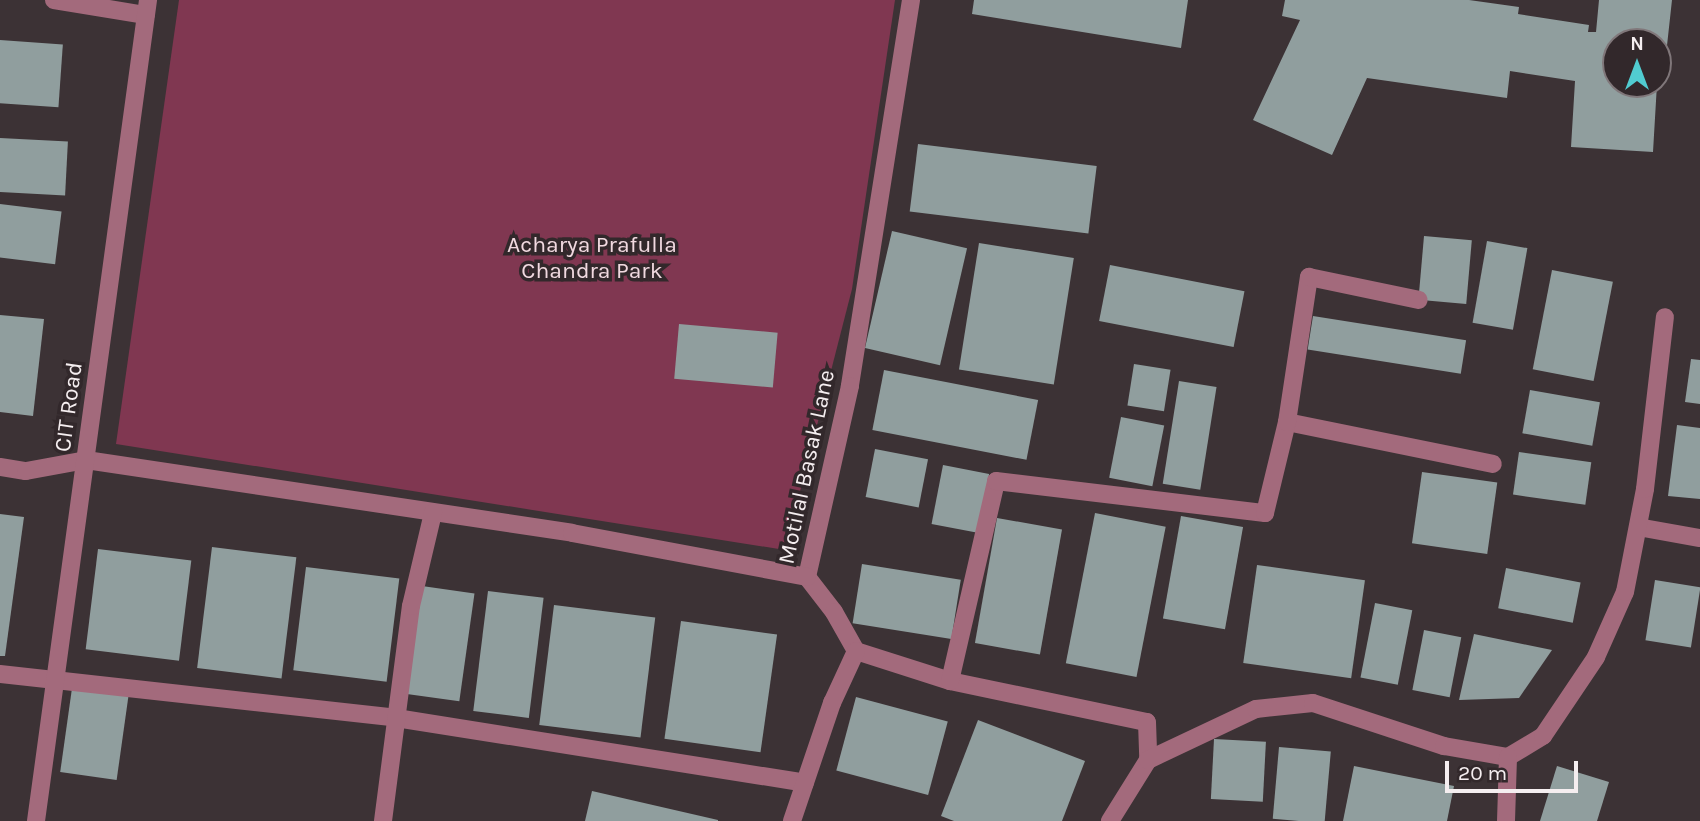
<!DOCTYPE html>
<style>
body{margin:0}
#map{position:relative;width:1700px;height:821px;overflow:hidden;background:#3c3235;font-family:Karla,sans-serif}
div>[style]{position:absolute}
.green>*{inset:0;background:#803751}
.building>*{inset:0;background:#909e9e;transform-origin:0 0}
.minor>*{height:18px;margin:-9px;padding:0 9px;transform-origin:9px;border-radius:9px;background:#a36a7c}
span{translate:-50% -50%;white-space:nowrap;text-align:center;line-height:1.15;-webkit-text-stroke:7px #32282b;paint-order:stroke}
.park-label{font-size:23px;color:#f1d9e0}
.street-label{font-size:23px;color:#f5eef0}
.north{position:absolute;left:1602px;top:28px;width:70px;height:70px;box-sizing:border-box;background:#32282b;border:2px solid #80777a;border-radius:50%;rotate:0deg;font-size:19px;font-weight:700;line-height:28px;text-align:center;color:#f5eef0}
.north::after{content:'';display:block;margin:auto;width:24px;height:32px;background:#51ccd1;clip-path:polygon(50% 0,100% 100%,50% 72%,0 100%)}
.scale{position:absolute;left:1445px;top:761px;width:133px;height:32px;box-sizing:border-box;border:4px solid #f5eef0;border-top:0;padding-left:9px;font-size:21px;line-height:24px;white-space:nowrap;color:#f5eef0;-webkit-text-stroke:5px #32282b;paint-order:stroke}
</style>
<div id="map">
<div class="green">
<i style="clip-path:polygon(179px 0,895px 0,852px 289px,785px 550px,116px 444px)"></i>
</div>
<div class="building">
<i style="clip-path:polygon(974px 0,1188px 0,1181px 48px,972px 14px)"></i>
<i style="clip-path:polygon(1285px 0,1469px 0,1519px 7px,1518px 14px,1589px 25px,1588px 32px,1596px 32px,1599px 0,1672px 0,1664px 73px,1658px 73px,1658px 42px,1616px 42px,1616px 84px,1657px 84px,1653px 152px,1571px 147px,1575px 81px,1510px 71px,1507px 98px,1367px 78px,1332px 155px,1253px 120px,1300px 20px,1282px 16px)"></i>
<i style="left:0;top:40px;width:63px;height:63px;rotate:4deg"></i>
<i style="left:0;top:138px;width:68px;height:54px;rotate:3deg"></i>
<i style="left:918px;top:144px;width:180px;height:68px;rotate:7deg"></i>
<i style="left:0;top:204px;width:62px;height:53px;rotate:7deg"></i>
<i style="left:892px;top:231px;width:77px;height:120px;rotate:13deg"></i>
<i style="left:1424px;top:236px;width:48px;height:64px;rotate:5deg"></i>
<i style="left:1487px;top:241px;width:41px;height:83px;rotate:10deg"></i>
<i style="left:979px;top:243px;width:96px;height:128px;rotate:9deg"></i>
<i style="left:1110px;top:265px;width:137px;height:57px;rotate:11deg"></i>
<i style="left:1552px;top:270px;width:62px;height:101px;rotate:11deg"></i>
<i style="clip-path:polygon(0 315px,44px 319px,33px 416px,0 412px)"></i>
<i style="left:1313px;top:316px;width:155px;height:34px;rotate:9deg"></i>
<i style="left:679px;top:324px;width:99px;height:55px;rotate:5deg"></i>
<i style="clip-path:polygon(1691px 359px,1700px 360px,1700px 404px,1685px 402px)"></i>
<i style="left:1134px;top:364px;width:37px;height:42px;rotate:9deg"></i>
<i style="left:884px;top:370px;width:157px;height:61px;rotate:11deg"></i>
<i style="left:1179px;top:381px;width:38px;height:104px;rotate:9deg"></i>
<i style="left:1530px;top:390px;width:71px;height:44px;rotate:10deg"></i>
<i style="left:1121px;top:417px;width:44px;height:62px;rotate:11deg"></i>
<i style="clip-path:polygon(1677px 425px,1700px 428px,1700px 499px,1668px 496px)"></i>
<i style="left:875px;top:449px;width:54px;height:49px;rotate:11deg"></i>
<i style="left:1519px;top:452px;width:73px;height:43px;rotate:8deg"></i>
<i style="left:943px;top:465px;width:47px;height:60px;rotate:11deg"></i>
<i style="left:1422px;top:472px;width:76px;height:72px;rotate:8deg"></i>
<i style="left:1095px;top:513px;width:72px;height:153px;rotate:11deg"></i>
<i style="clip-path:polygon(0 514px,24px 517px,5px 656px,0 656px)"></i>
<i style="left:1181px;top:516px;width:63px;height:104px;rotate:10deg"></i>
<i style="left:997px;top:518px;width:66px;height:127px;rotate:10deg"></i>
<i style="left:212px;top:547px;width:85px;height:122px;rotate:7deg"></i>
<i style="left:98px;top:549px;width:94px;height:101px;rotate:7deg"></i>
<i style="left:862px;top:564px;width:100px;height:60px;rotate:9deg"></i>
<i style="left:1257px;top:565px;width:109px;height:99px;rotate:8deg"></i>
<i style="left:306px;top:567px;width:94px;height:104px;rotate:7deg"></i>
<i style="left:1506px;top:568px;width:76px;height:41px;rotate:11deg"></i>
<i style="left:1655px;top:580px;width:46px;height:61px;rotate:9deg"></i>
<i style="left:422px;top:586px;width:53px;height:109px;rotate:8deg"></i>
<i style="left:488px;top:591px;width:56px;height:121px;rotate:7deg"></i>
<i style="left:1375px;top:603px;width:38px;height:76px;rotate:11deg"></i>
<i style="left:554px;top:605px;width:102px;height:121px;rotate:7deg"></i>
<i style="left:681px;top:621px;width:97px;height:119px;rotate:8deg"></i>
<i style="left:1424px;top:630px;width:38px;height:61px;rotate:11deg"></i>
<i style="clip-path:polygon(1474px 634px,1552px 650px,1519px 698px,1459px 700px)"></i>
<i style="left:73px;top:681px;width:57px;height:92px;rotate:8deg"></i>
<i style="left:856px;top:697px;width:95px;height:76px;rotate:15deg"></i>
<i style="clip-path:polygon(978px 720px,1085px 761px,1062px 821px,954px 821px,941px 816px)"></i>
<i style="left:1214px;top:739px;width:52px;height:60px;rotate:3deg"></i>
<i style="left:1279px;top:747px;width:52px;height:72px;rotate:5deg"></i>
<i style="clip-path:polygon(1354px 766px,1454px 786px,1447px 821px,1343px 821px)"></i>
<i style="clip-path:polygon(1557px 766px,1609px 782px,1597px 821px,1540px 821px)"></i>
<i style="clip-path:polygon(592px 791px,718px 820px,718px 821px,585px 821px)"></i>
</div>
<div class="minor">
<i style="left:54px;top:0;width:93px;rotate:9.3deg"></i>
<i style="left:911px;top:0;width:391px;rotate:99deg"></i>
<i style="left:850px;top:386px;width:196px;rotate:102.7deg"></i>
<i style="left:807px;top:577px;width:44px;rotate:52.4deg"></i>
<i style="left:834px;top:612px;width:45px;rotate:60.6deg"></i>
<i style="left:856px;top:651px;width:99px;rotate:17.7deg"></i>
<i style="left:950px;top:681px;width:201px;rotate:11.8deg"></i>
<i style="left:1147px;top:722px;width:38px;rotate:88deg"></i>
<i style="left:1148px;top:760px;width:72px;rotate:121.9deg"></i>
<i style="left:1287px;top:422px;width:210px;rotate:11.5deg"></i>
<i style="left:0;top:467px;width:26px;rotate:9deg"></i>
<i style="left:26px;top:471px;width:61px;rotate:-10.4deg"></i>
<i style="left:86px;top:460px;width:491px;rotate:8.5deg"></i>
<i style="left:572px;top:533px;width:239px;rotate:10.6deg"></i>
<i style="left:1638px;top:527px;width:63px;rotate:10.1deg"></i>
<i style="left:0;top:674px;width:398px;rotate:6.3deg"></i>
<i style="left:396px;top:718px;width:414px;rotate:9deg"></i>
<i style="left:950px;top:681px;width:205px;rotate:-77deg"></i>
<i style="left:996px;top:481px;width:271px;rotate:6.8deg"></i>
<i style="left:1265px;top:513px;width:94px;rotate:-76.4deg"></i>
<i style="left:1287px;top:422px;width:147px;rotate:-81.4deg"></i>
<i style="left:1309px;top:277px;width:112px;rotate:11.8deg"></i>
<i style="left:1148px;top:760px;width:119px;rotate:-25.3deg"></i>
<i style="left:1256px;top:709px;width:57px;rotate:-6deg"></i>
<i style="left:1313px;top:703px;width:138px;rotate:18.2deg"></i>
<i style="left:1444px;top:746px;width:65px;rotate:9.8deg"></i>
<i style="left:1508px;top:757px;width:41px;rotate:-31deg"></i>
<i style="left:1543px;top:736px;width:95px;rotate:-56.1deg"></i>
<i style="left:1596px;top:657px;width:71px;rotate:-66deg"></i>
<i style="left:1625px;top:592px;width:105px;rotate:-79deg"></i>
<i style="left:1645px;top:489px;width:173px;rotate:-83.4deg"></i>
<i style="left:36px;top:821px;width:829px;rotate:-82.23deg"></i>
<i style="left:383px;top:821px;width:217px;rotate:-82.6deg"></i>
<i style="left:411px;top:606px;width:96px;rotate:-76.7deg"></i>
<i style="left:792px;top:821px;width:125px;rotate:-71.3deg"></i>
<i style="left:832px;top:703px;width:57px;rotate:-65.2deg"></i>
<i style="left:1506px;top:821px;width:64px;rotate:-88.2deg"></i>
</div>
<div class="park-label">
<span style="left:592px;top:258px">Acharya Prafulla<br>Chandra Park</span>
</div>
<div class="street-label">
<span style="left:69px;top:407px;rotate:-82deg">CIT Road</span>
<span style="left:807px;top:467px;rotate:-78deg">Motilal Basak Lane</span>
</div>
<div class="north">N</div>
<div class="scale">20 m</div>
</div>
